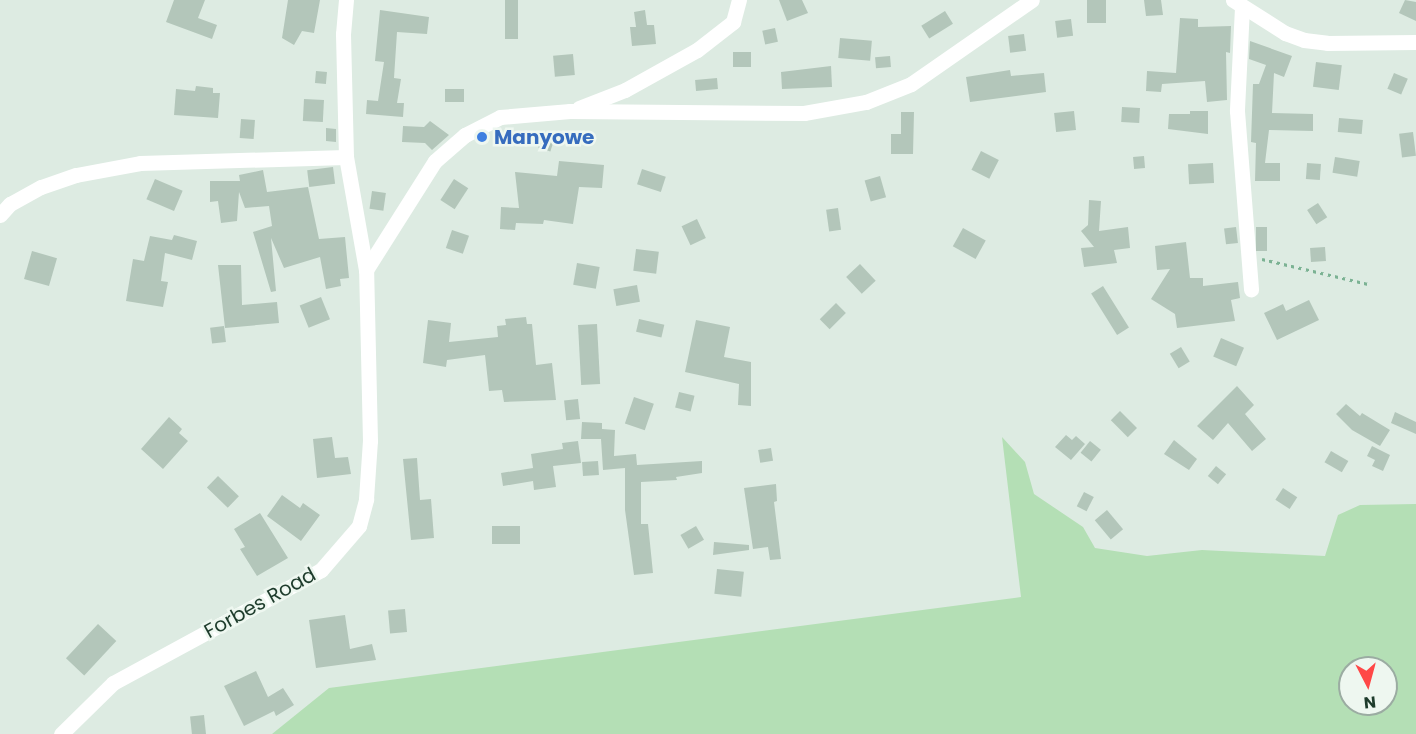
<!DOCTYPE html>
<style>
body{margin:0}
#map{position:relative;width:1416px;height:734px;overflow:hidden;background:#ddebe2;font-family:Poppins,sans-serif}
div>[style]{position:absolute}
.green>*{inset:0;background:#b4dfb5}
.building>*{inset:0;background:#b3c6ba;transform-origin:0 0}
.path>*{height:3px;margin-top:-1.5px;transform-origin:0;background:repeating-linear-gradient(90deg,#7bb293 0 3px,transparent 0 7.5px)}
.street>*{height:15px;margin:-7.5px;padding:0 7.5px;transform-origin:7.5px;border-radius:7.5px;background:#fff}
.dots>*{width:16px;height:16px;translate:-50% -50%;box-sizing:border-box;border:3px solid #eef7f0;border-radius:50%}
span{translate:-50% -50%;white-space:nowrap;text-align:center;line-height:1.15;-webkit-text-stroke:5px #eef7f0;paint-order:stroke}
.shop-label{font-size:20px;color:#366cbe;font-weight:700}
.left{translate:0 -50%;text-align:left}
.street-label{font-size:20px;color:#1e3c2c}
.north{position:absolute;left:1338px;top:656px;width:60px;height:60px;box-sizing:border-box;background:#eef7f0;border:2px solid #9baca2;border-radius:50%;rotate:174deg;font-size:16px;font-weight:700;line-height:24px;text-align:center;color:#1e3c2c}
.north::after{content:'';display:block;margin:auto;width:21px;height:27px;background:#ff4847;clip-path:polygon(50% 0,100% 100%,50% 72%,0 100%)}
</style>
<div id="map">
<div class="green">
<i style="clip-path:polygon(evenodd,1002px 437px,1025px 462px,1034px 494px,1083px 527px,1095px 548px,1147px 556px,1202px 550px,1325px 556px,1338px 515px,1360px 505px,1416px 504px,1416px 734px,272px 734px,329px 688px,1021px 597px,1002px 437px,1350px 668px,1386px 668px,1386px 704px,1350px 704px,1350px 668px)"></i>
</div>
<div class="building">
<i style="clip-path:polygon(174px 0,205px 0,198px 18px,217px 25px,212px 39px,166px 22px)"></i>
<i style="clip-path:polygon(288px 0,320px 0,314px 33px,302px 31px,294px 45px,282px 38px)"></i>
<i style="left:505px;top:0;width:13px;height:39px"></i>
<i style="clip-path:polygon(779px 0,802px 0,808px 13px,787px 21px)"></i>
<i style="left:1087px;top:0;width:19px;height:23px"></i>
<i style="clip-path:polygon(1144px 0,1161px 0,1163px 15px,1146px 16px)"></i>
<i style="clip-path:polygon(1405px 0,1416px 2px,1416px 21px,1399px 13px)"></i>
<i style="clip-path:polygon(380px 10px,429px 17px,427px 34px,397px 32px,394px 78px,401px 79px,397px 103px,404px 103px,403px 117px,366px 114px,367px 100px,378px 101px,384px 62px,375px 61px)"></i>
<i style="clip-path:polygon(645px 10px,647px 25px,654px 25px,656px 44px,632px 46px,630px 27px,636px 27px,634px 12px)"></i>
<i style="left:945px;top:11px;width:15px;height:28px;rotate:58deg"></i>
<i style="clip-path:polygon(1180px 18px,1198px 19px,1198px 27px,1231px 26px,1230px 53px,1226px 52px,1227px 100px,1207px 102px,1205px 81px,1162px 84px,1161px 92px,1146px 91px,1147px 71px,1176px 73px)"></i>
<i style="left:1071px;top:19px;width:17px;height:16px;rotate:83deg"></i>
<i style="left:775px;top:28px;width:14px;height:13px;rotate:78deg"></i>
<i style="left:1024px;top:34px;width:17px;height:16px;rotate:83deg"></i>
<i style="left:840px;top:38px;width:32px;height:20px;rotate:5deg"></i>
<i style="clip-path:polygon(1250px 41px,1292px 56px,1284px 77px,1274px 73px,1272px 113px,1313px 114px,1313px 131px,1269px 130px,1265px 163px,1280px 163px,1280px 181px,1255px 181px,1256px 143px,1251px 142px,1253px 84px,1259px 84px,1266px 65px,1249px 59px)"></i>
<i style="left:733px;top:52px;width:18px;height:15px"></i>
<i style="left:573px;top:54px;width:21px;height:20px;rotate:85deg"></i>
<i style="left:890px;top:56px;width:11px;height:15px;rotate:85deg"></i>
<i style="left:1316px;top:62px;width:26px;height:25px;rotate:7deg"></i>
<i style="clip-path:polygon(831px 66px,832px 87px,782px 89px,781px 72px)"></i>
<i style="clip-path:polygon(1010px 70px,1011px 76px,1044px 73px,1046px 92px,970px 102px,966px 77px)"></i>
<i style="left:316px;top:71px;width:11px;height:12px;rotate:5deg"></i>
<i style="left:1394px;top:73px;width:15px;height:17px;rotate:23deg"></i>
<i style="left:717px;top:78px;width:11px;height:22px;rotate:85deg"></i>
<i style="clip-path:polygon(196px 86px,213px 88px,213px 93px,220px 93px,218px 118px,174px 115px,176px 89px,195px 91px)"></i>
<i style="left:464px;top:89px;width:13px;height:19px;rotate:90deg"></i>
<i style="left:304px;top:99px;width:20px;height:22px;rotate:3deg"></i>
<i style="left:1122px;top:107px;width:18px;height:15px;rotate:3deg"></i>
<i style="left:1074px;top:111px;width:19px;height:20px;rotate:84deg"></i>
<i style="clip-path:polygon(1190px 111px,1208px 111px,1208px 134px,1168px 129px,1169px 114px,1190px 114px)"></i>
<i style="clip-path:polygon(901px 112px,914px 112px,913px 154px,891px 154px,891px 134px,901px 134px)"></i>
<i style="left:1339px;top:118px;width:24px;height:14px;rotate:5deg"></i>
<i style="left:241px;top:119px;width:14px;height:19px;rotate:4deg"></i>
<i style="clip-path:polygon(430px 121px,449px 135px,432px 150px,425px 143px,402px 142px,403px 126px,424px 127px)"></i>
<i style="clip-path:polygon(326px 128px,336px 129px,336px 142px,326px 141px)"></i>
<i style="left:1413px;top:132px;width:24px;height:14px;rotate:83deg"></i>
<i style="left:542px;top:135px;width:13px;height:13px;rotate:18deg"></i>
<i style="left:981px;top:151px;width:20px;height:21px;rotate:27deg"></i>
<i style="left:1144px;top:156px;width:12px;height:11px;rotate:85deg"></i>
<i style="left:1335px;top:157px;width:25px;height:16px;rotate:9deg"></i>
<i style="clip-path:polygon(559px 161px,604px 165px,602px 188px,579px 187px,573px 224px,544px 220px,543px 224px,516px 223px,515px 230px,500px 229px,501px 207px,519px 208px,515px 172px,557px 176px)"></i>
<i style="left:1213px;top:163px;width:20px;height:25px;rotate:87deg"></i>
<i style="left:1307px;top:163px;width:14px;height:16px;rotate:4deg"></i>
<i style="left:333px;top:167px;width:17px;height:26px;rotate:83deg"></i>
<i style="left:642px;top:169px;width:25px;height:16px;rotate:18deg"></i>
<i style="clip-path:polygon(263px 170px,267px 192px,308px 187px,319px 239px,345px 237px,349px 278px,340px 279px,341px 286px,326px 289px,320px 257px,284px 268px,271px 238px,276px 291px,271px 292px,253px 232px,272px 226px,269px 206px,245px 208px,239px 192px,237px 221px,221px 223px,218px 201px,210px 202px,210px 181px,240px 181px,239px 175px)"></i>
<i style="left:880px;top:176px;width:22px;height:16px;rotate:74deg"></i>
<i style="left:155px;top:179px;width:30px;height:22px;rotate:23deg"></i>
<i style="left:454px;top:179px;width:17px;height:25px;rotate:33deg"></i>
<i style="left:372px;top:191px;width:14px;height:18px;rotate:8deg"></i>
<i style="clip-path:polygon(1089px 200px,1101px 201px,1099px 231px,1128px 227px,1130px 248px,1114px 250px,1117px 263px,1084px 267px,1081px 248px,1094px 247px,1081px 231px,1088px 225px)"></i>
<i style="left:1318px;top:203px;width:17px;height:13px;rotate:57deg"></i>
<i style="left:838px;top:208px;width:22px;height:12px;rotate:82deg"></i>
<i style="left:697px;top:219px;width:21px;height:17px;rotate:65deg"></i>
<i style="left:1236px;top:227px;width:16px;height:12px;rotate:83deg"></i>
<i style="left:1256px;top:227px;width:11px;height:24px"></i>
<i style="left:963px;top:228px;width:26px;height:21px;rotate:29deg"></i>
<i style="left:452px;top:230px;width:18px;height:19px;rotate:19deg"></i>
<i style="clip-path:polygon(174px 235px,197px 241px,192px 260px,165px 253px,161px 281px,168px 282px,163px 307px,126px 301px,133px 259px,144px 261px,150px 236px,172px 240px)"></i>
<i style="clip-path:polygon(1186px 242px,1190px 278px,1203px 278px,1203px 286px,1238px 282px,1240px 298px,1231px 300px,1235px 321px,1177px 328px,1175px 314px,1151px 299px,1170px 269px,1157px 270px,1155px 246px)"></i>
<i style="left:1325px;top:247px;width:14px;height:15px;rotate:86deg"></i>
<i style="left:636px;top:249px;width:23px;height:22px;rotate:7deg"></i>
<i style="left:32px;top:251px;width:26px;height:29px;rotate:16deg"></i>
<i style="left:577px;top:263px;width:23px;height:22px;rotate:10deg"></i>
<i style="left:860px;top:264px;width:23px;height:19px;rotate:47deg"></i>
<i style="clip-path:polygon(218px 265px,241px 265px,242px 305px,277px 302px,279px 323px,225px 328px)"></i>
<i style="left:637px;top:285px;width:17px;height:24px;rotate:80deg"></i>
<i style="left:1103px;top:286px;width:49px;height:14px;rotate:58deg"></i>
<i style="left:321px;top:297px;width:24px;height:23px;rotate:68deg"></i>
<i style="clip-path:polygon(1309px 300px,1319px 320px,1277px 340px,1264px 313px,1283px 304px,1286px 311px)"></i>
<i style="left:836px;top:303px;width:14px;height:23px;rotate:45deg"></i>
<i style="clip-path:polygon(526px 317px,527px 324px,532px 324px,536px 365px,552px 363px,556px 400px,504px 402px,502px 390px,489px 391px,485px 355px,447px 360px,446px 367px,423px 363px,428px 320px,451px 323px,449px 342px,498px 337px,497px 326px,506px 325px,505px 319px)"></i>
<i style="left:639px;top:319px;width:26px;height:13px;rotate:13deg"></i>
<i style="clip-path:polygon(696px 320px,730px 327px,724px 357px,751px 362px,751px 406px,738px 405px,739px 384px,685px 372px)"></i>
<i style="left:597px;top:324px;width:60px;height:19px;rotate:87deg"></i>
<i style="left:224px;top:326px;width:16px;height:14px;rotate:83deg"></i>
<i style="left:1221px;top:338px;width:25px;height:20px;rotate:23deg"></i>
<i style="left:1181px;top:347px;width:17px;height:13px;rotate:59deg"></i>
<i style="clip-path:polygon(1237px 386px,1254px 405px,1245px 414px,1266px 439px,1252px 451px,1228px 423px,1213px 440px,1197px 426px)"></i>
<i style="left:679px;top:392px;width:16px;height:16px;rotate:14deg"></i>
<i style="left:634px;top:397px;width:21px;height:28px;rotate:19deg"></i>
<i style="left:578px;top:399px;width:20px;height:14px;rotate:84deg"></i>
<i style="clip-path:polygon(1346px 404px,1360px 416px,1362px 413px,1390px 430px,1380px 446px,1352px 430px,1336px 414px)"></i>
<i style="left:1120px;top:411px;width:24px;height:13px;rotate:45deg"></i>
<i style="clip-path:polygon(1395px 412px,1416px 422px,1416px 434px,1391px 423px)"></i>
<i style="clip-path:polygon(169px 417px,182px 429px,179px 433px,188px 441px,163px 469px,141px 449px)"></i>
<i style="clip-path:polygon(582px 422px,602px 423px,602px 429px,615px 430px,614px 456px,636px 454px,637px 465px,702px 461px,702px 473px,676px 477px,677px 480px,641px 482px,641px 524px,648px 524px,653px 573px,634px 575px,625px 510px,625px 468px,603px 470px,601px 439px,581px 439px)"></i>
<i style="clip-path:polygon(1066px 435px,1072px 440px,1076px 436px,1085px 444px,1071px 460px,1055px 447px)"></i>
<i style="clip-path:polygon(332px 437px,335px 458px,348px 457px,351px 474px,317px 478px,313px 439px)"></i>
<i style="clip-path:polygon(1174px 440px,1197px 459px,1189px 470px,1164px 454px)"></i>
<i style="clip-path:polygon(578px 441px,581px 463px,553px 466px,556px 487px,534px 490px,533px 481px,503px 486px,501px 473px,533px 468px,531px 454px,563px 449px,562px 443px)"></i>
<i style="left:1090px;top:441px;width:14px;height:15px;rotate:39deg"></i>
<i style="clip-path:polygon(1372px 446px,1390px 455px,1383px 471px,1372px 466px,1375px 460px,1367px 456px)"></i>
<i style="left:771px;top:448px;width:13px;height:13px;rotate:81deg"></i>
<i style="left:1331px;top:451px;width:20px;height:13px;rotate:30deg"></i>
<i style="clip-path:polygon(417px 458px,420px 500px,431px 499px,434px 538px,411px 540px,403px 459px)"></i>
<i style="left:598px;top:461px;width:14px;height:16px;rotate:86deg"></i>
<i style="left:1216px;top:466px;width:13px;height:13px;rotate:39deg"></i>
<i style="left:218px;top:476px;width:29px;height:16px;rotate:44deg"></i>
<i style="clip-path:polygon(776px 484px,777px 501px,774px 502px,781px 559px,770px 560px,768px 547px,753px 549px,744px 488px)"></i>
<i style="left:1283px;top:488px;width:17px;height:14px;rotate:33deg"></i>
<i style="left:1084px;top:492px;width:11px;height:16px;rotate:27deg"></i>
<i style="clip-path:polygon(282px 495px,300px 508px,303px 503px,320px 515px,301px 541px,267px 516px)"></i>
<i style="left:1107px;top:510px;width:25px;height:16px;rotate:50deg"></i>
<i style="clip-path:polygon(260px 513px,288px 558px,257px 576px,240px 549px,245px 547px,234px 529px)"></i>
<i style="left:492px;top:526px;width:28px;height:18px"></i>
<i style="left:696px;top:526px;width:16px;height:18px;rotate:60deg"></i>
<i style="clip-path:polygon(714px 542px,749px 545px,749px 550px,713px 555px)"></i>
<i style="left:717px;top:569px;width:27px;height:25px;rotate:6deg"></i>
<i style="left:405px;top:609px;width:23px;height:17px;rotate:85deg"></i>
<i style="clip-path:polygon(345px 615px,350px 649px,372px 644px,376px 660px,316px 668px,309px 620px)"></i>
<i style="left:98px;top:624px;width:25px;height:47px;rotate:43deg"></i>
<i style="clip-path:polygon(256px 671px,268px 697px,283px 688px,294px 705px,276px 716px,274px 711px,244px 726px,224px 686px)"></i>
<i style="left:204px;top:715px;width:19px;height:14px;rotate:84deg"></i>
</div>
<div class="path">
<i style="left:1262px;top:259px;width:109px;rotate:13.3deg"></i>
</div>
<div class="street">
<i style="left:1233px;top:0;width:62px;rotate:32.4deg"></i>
<i style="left:1285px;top:33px;width:20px;rotate:20deg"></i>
<i style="left:1304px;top:40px;width:23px;rotate:7deg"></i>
<i style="left:1327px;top:43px;width:89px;rotate:-0.6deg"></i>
<i style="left:1242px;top:7px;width:104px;rotate:92.8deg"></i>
<i style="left:1237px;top:111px;width:179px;rotate:85.5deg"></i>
<i style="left:579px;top:108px;width:49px;rotate:-21.4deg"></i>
<i style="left:625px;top:90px;width:82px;rotate:-29.1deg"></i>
<i style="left:697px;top:50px;width:46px;rotate:-37.9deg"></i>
<i style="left:733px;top:22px;width:23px;rotate:-75deg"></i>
<i style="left:0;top:215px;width:15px;rotate:-48deg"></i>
<i style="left:10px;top:204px;width:35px;rotate:-29deg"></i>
<i style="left:41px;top:187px;width:37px;rotate:-19deg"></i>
<i style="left:76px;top:175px;width:65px;rotate:-10.6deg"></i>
<i style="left:140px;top:163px;width:206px;rotate:-1.7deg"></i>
<i style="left:366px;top:270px;width:129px;rotate:-57.7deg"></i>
<i style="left:435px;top:161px;width:40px;rotate:-41deg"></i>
<i style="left:465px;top:135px;width:39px;rotate:-27deg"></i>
<i style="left:500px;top:117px;width:70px;rotate:-4.9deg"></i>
<i style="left:570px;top:111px;width:234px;rotate:0.5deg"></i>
<i style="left:804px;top:113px;width:63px;rotate:-10.1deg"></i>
<i style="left:866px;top:102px;width:48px;rotate:-21.8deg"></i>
<i style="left:911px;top:84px;width:147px;rotate:-34.8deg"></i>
<i style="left:61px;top:734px;width:73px;rotate:-44.4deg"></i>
<i style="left:113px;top:683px;width:237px;rotate:-28.5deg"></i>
<i style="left:321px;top:570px;width:58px;rotate:-49.2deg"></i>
<i style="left:359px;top:526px;width:28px;rotate:-75deg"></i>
<i style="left:366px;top:499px;width:58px;rotate:-86.1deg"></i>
<i style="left:370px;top:441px;width:171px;rotate:-91.3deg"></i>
<i style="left:366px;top:270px;width:115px;rotate:-100deg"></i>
<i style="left:346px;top:157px;width:123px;rotate:-91.4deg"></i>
<i style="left:343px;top:34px;width:34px;rotate:-85deg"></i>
</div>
<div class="dots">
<i style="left:482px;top:137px;background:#3f7fe0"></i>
</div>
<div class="shop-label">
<span class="left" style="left:494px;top:137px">Manyowe</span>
</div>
<div class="street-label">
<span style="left:260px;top:603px;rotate:-29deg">Forbes Road</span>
</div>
<div class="north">N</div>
</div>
